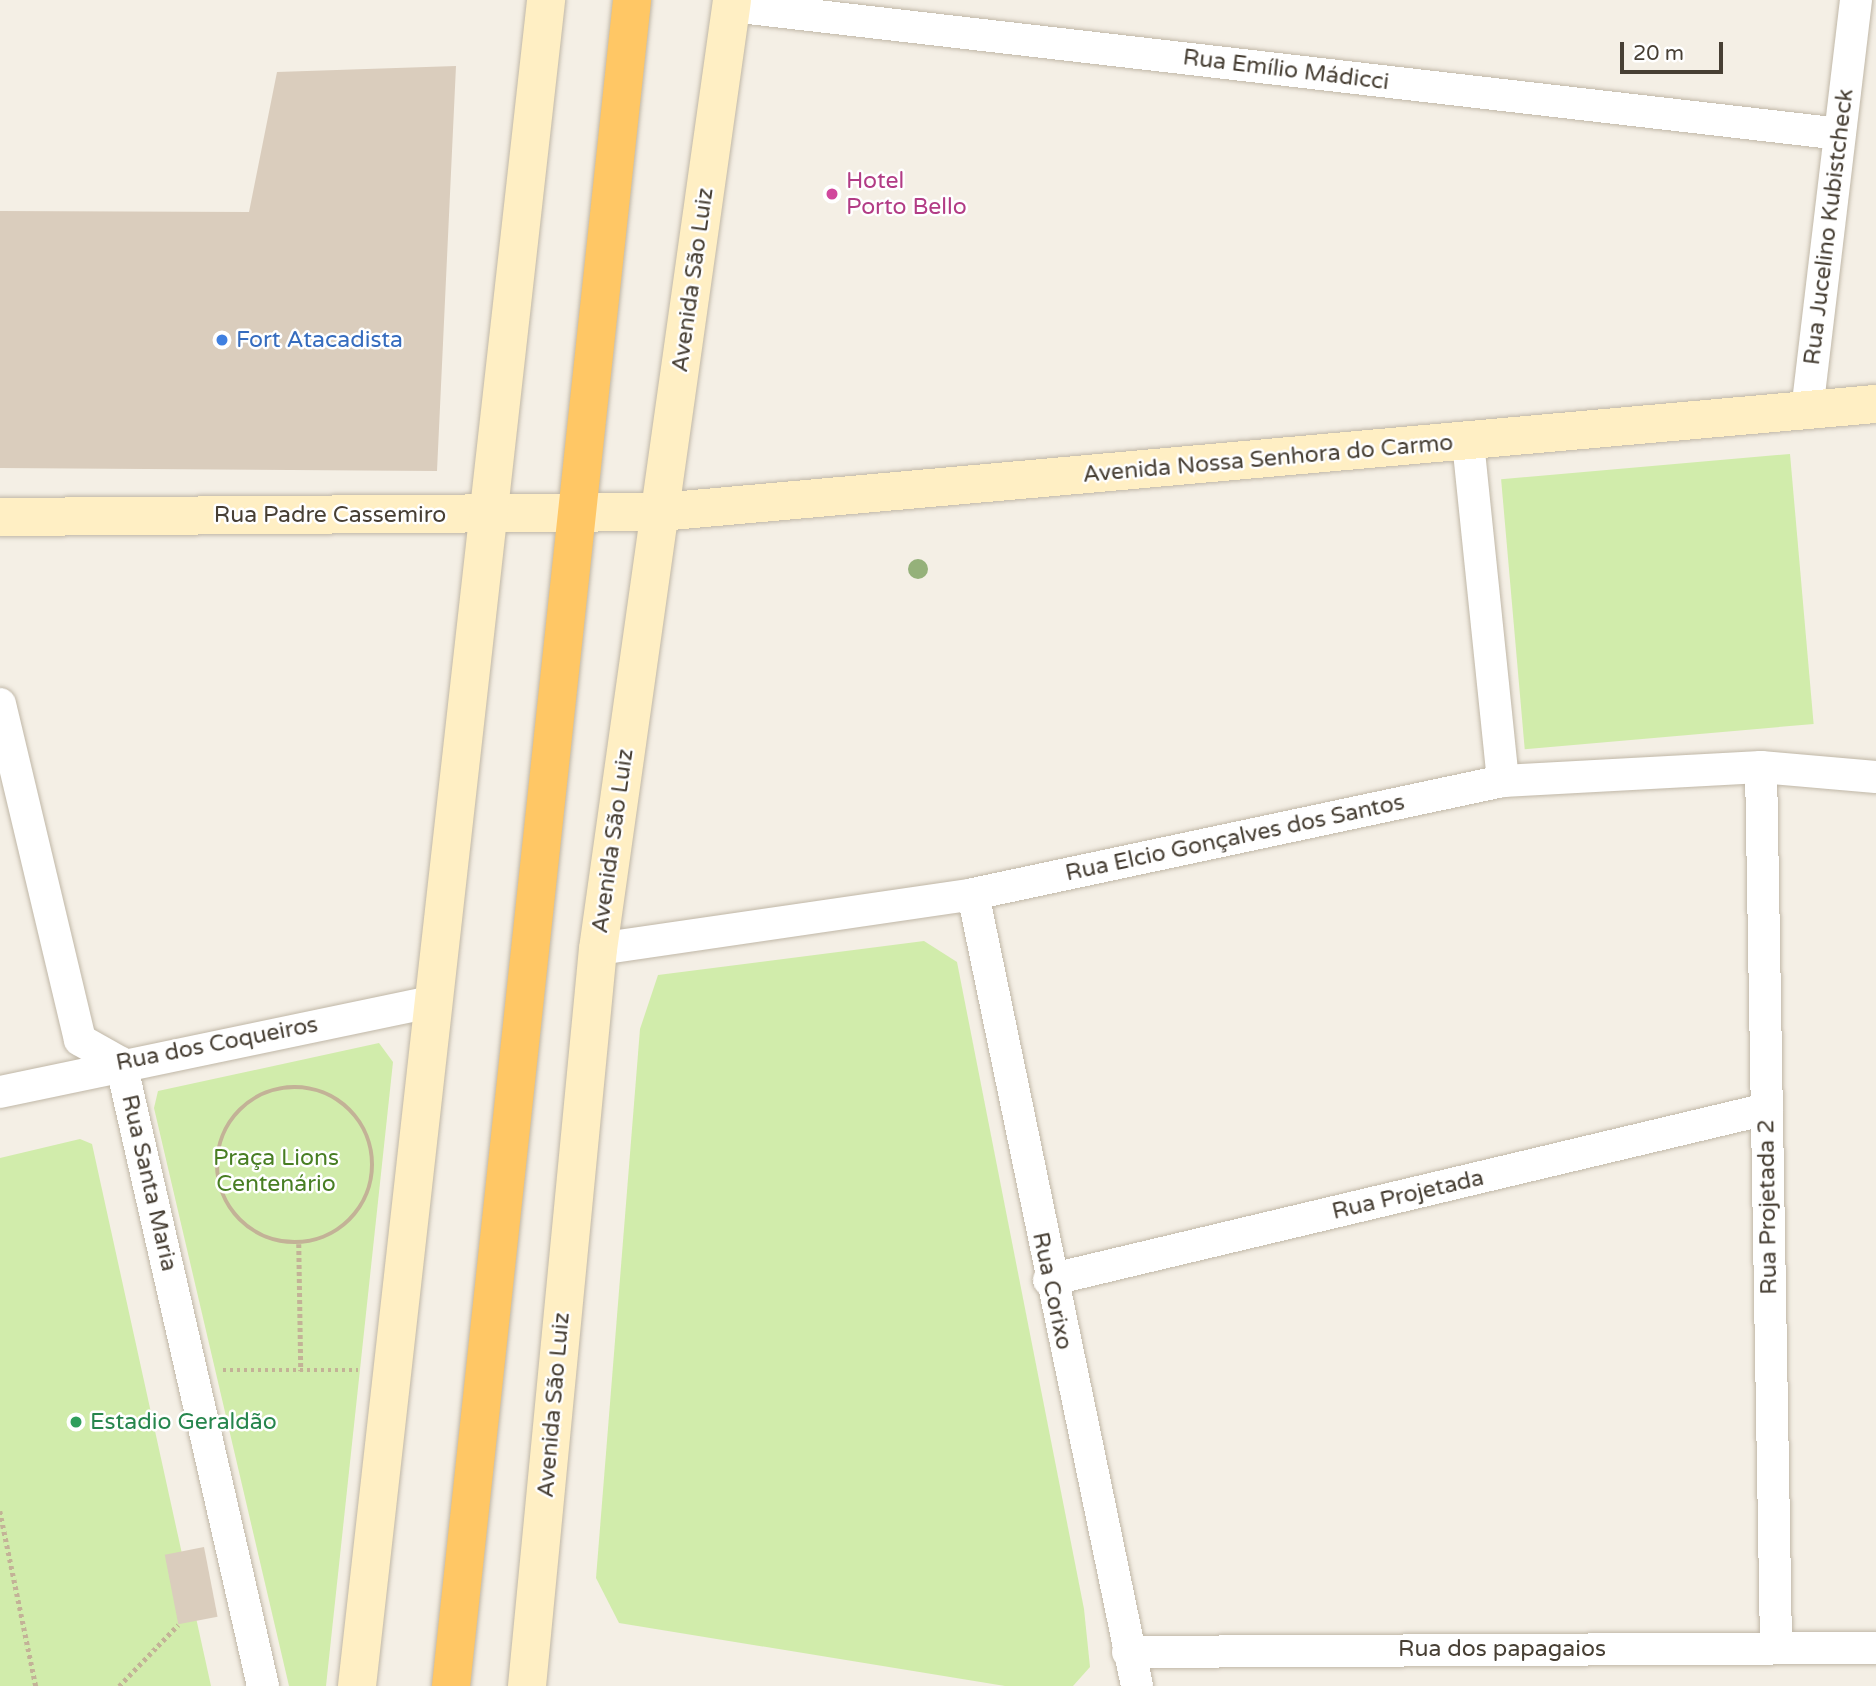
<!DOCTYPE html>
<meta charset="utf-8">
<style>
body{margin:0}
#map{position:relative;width:1876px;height:1686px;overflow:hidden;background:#f4efe5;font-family:"Varela Round",sans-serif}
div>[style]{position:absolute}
.green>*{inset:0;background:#d1ecab;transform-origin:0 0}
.building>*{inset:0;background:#dacdbd;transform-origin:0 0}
.path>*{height:4.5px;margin-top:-2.25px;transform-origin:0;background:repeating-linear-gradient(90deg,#c3b297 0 3.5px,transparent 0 7px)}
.path>.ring{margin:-2.25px;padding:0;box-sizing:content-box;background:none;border:4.5px solid #c3b297;border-radius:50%}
.roads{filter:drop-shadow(0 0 2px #c0b7a7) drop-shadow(0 0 2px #c0b7a7)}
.street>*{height:32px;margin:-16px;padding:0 16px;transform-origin:16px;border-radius:16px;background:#fff}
.secondary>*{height:38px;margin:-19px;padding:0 19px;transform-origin:19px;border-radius:19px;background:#ffefc4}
.highway>*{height:38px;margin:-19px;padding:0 19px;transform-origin:19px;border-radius:19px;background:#ffc765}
.trees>*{width:20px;height:20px;margin:-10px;border-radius:50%;background:#95b17a}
.dots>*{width:19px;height:19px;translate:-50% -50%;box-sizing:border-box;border:4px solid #fff;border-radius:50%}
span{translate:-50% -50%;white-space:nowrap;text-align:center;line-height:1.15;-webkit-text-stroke:5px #fff;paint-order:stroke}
.street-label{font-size:23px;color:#473f34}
.hotel-label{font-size:23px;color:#b23c85}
.left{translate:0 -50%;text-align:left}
.shop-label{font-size:23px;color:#366cbe}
.park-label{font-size:23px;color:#487e23}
.leisure-label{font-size:23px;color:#27864d}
.scale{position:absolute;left:1620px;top:42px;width:103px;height:32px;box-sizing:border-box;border:4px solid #473f34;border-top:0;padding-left:9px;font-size:21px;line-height:24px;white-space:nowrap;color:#473f34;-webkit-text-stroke:5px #fff;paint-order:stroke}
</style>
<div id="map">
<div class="green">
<i style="left:1790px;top:454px;width:271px;height:290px;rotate:85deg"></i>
<i style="clip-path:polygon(924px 941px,957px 962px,1084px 1609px,1090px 1667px,1073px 1686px,1005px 1686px,619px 1623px,596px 1578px,640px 1029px,658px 975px)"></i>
<i style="clip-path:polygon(379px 1043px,393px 1062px,326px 1686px,289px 1686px,154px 1108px,158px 1091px)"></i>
<i style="clip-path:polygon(80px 1139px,92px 1144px,211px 1686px,0 1686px,0 1158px)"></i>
</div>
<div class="building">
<i style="clip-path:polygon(456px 66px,437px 471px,0 468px,0 211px,249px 212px,277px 72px)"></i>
<i style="left:204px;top:1547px;width:71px;height:40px;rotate:79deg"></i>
</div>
<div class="path">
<i class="ring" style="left:217px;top:1087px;width:151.5px;height:151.5px"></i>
<i style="left:299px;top:1244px;width:127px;rotate:89.1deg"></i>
<i style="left:223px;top:1370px;width:135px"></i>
<i style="left:0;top:1511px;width:179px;rotate:78.4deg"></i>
<i style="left:119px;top:1686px;width:85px;rotate:-46deg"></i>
</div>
<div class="roads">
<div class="street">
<i style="left:731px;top:6px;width:1116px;rotate:6.58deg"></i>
<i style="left:1807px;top:411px;width:414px;rotate:-83.2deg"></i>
<i style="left:1468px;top:442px;width:341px;rotate:84.1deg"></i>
<i style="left:0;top:704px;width:345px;rotate:76.6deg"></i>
<i style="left:80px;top:1040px;width:47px;rotate:29.3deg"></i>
<i style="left:121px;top:1063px;width:639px;rotate:77.16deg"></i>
<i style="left:1761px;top:767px;width:880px;rotate:89.02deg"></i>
<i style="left:973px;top:894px;width:809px;rotate:78.3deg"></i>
<i style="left:598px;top:949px;width:379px;rotate:-8.3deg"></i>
<i style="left:973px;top:894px;width:542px;rotate:-12.04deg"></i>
<i style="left:1503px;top:781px;width:258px;rotate:-3.1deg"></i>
<i style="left:1761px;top:767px;width:115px;rotate:5deg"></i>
<i style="left:0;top:1092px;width:443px;rotate:-11.8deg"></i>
<i style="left:1049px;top:1280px;width:738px;rotate:-13.4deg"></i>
<i style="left:1128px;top:1652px;width:748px;rotate:-0.31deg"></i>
</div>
<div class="secondary">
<i style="left:0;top:517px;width:660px;rotate:-0.43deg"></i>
<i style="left:660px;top:512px;width:1221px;rotate:-5.08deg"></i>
<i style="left:357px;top:1686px;width:1697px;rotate:-83.6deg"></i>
<i style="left:527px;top:1686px;width:740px;rotate:-84.5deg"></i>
<i style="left:598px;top:949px;width:958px;rotate:-81.96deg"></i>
</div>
<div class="highway">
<i style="left:451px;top:1686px;width:1696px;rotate:-83.87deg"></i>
</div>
</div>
<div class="trees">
<i style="left:918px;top:569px"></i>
</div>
<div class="dots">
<i style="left:832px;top:194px;background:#d1479c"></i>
<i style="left:222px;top:340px;background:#3f7fe0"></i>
<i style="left:76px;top:1422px;background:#2e9e5b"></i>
</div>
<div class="street-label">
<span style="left:1286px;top:70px;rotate:7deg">Rua Emílio Mádicci</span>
<span style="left:1829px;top:227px;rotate:-83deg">Rua Jucelino Kubistcheck</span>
<span style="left:693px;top:280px;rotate:-82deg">Avenida São Luiz</span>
<span style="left:1268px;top:459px;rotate:-5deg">Avenida Nossa Senhora do Carmo</span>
<span style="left:330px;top:515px">Rua Padre Cassemiro</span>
<span style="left:1235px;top:838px;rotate:-12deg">Rua Elcio Gonçalves dos Santos</span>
<span style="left:613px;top:841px;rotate:-82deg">Avenida São Luiz</span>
<span style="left:217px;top:1044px;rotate:-11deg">Rua dos Coqueiros</span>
<span style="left:149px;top:1183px;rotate:77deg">Rua Santa Maria</span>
<span style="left:1408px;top:1195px;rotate:-13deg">Rua Projetada</span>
<span style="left:1768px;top:1207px;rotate:-91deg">Rua Projetada 2</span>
<span style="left:1052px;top:1291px;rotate:78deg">Rua Corixo</span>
<span style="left:554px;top:1405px;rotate:-85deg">Avenida São Luiz</span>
<span style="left:1502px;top:1649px">Rua dos papagaios</span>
</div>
<div class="hotel-label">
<span class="left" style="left:846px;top:194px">Hotel<br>Porto Bello</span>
</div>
<div class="shop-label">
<span class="left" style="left:236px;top:340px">Fort Atacadista</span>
</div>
<div class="park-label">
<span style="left:276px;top:1171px">Praça Lions<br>Centenário</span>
</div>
<div class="leisure-label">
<span class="left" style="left:90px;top:1422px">Estadio Geraldão</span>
</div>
<div class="scale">20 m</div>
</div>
